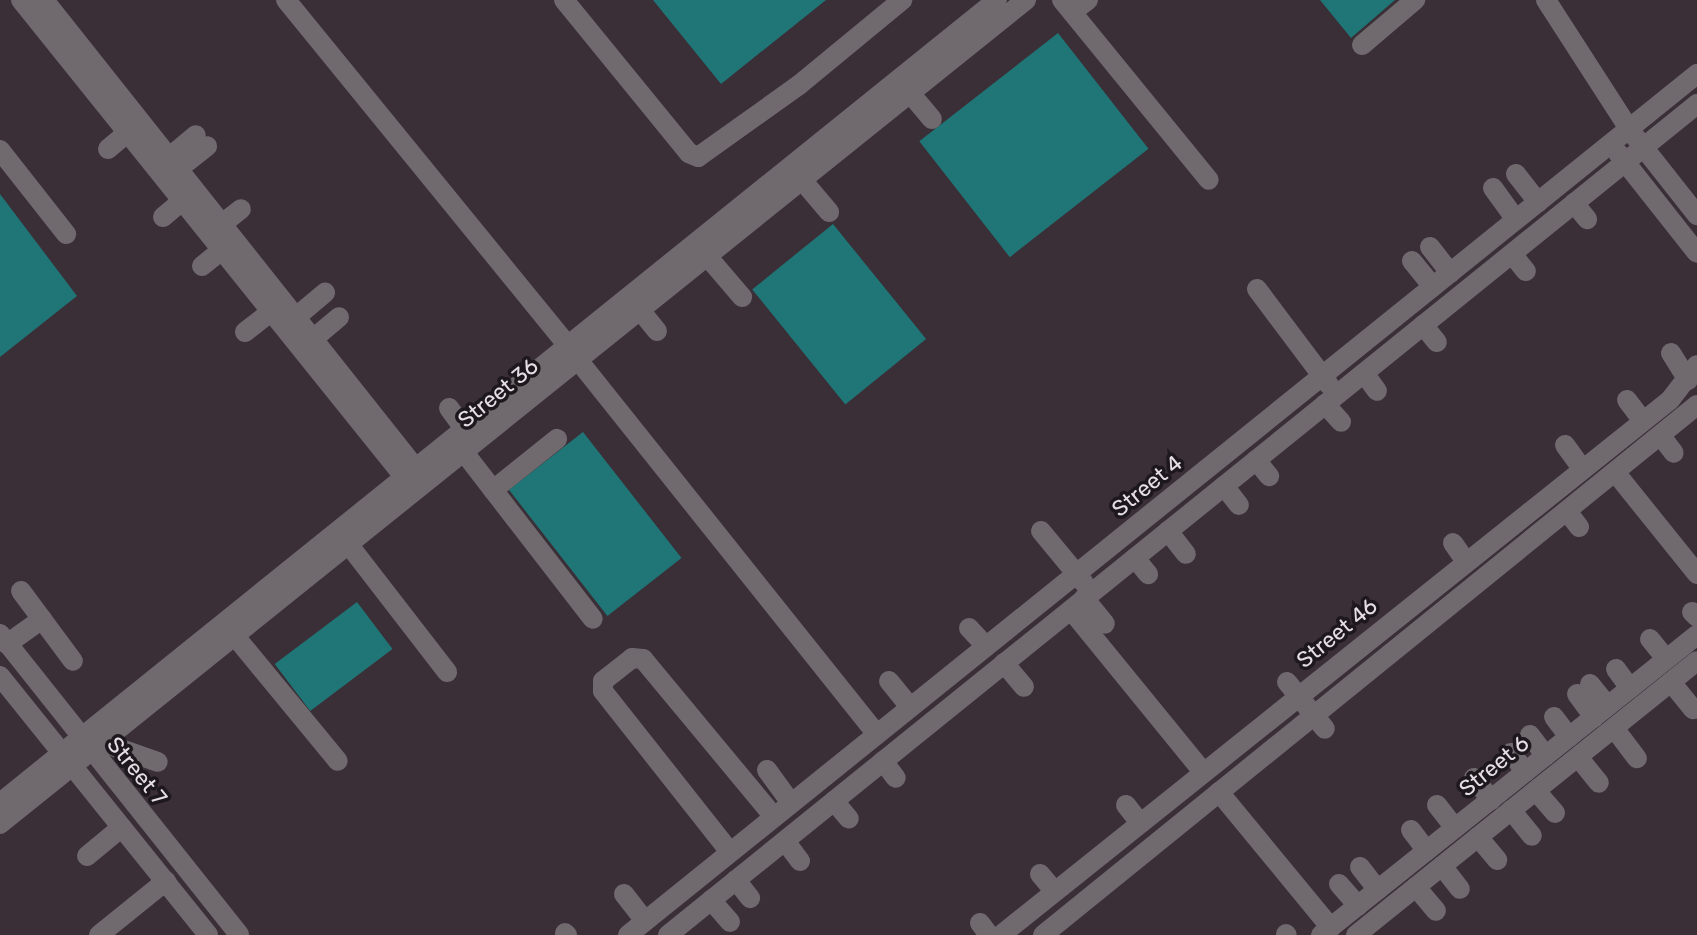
<!DOCTYPE html>
<style>
body{margin:0}
#map{position:relative;width:1697px;height:935px;overflow:hidden;background:#3a2e37;font-family:Rubik,sans-serif}
div>[style]{position:absolute}
.building>*{inset:0;background:#207576;transform-origin:0 0}
.minor>*{height:20px;margin:-10px;padding:0 10px;transform-origin:10px;border-radius:10px;background:#70696e}
span{translate:-50% -50%;white-space:nowrap;text-align:center;line-height:1.15;-webkit-text-stroke:7px #1d181c;paint-order:stroke}
.street-label{font-size:22px;color:#e6dee4}
</style>
<div id="map">
<div class="building">
<i style="clip-path:polygon(653px 0,826px 0,721px 84px)"></i>
<i style="clip-path:polygon(1320px 0,1395px 0,1351px 38px)"></i>
<i style="left:1058px;top:33px;width:147px;height:176px;rotate:52deg"></i>
<i style="clip-path:polygon(0 194px,77px 296px,0 357px)"></i>
<i style="left:833px;top:224px;width:148px;height:104px;rotate:51deg"></i>
<i style="left:583px;top:432px;width:160px;height:94px;rotate:52deg"></i>
<i style="left:357px;top:602px;width:59px;height:103px;rotate:53deg"></i>
</div>
<div class="minor">
<i style="left:21px;top:0;width:620px;rotate:51.22deg"></i>
<i style="left:44px;top:0;width:606px;rotate:51.56deg"></i>
<i style="left:286px;top:0;width:444px;rotate:50.8deg"></i>
<i style="left:564px;top:0;width:198px;rotate:50.8deg"></i>
<i style="left:689px;top:153px;width:10px;rotate:24deg"></i>
<i style="left:698px;top:157px;width:124px;rotate:-35.5deg"></i>
<i style="left:799px;top:85px;width:134px;rotate:-39.5deg"></i>
<i style="left:1062px;top:0;width:232px;rotate:50.8deg"></i>
<i style="left:1546px;top:0;width:153px;rotate:57.2deg"></i>
<i style="left:1629px;top:129px;width:110px;rotate:51.7deg"></i>
<i style="left:1072px;top:12px;width:20px;rotate:-37deg"></i>
<i style="left:1362px;top:45px;width:70px;rotate:-40.3deg"></i>
<i style="left:910px;top:93px;width:34px;rotate:50deg"></i>
<i style="left:108px;top:149px;width:25px;rotate:-40deg"></i>
<i style="left:0;top:150px;width:107px;rotate:51.8deg"></i>
<i style="left:1618px;top:153px;width:127px;rotate:51.7deg"></i>
<i style="left:159px;top:166px;width:48px;rotate:-40deg"></i>
<i style="left:178px;top:169px;width:37px;rotate:-38deg"></i>
<i style="left:1516px;top:174px;width:36px;rotate:52deg"></i>
<i style="left:802px;top:180px;width:42px;rotate:49.8deg"></i>
<i style="left:1493px;top:188px;width:39px;rotate:54deg"></i>
<i style="left:1574px;top:203px;width:21px;rotate:51deg"></i>
<i style="left:163px;top:217px;width:25px;rotate:-40deg"></i>
<i style="left:222px;top:224px;width:24px;rotate:-38deg"></i>
<i style="left:1430px;top:247px;width:33px;rotate:52deg"></i>
<i style="left:1512px;top:254px;width:22px;rotate:51deg"></i>
<i style="left:707px;top:256px;width:54px;rotate:49.5deg"></i>
<i style="left:1412px;top:261px;width:33px;rotate:51deg"></i>
<i style="left:202px;top:266px;width:26px;rotate:-39deg"></i>
<i style="left:1257px;top:289px;width:120px;rotate:53.1deg"></i>
<i style="left:640px;top:310px;width:27px;rotate:51deg"></i>
<i style="left:296px;top:317px;width:38px;rotate:-40deg"></i>
<i style="left:1423px;top:325px;width:22px;rotate:51deg"></i>
<i style="left:245px;top:332px;width:33px;rotate:-38deg"></i>
<i style="left:313px;top:339px;width:34px;rotate:-40deg"></i>
<i style="left:1671px;top:353px;width:32px;rotate:58deg"></i>
<i style="left:578px;top:360px;width:479px;rotate:51.4deg"></i>
<i style="left:1364px;top:373px;width:22px;rotate:54deg"></i>
<i style="left:1627px;top:400px;width:26px;rotate:53deg"></i>
<i style="left:1325px;top:404px;width:24px;rotate:48deg"></i>
<i style="left:449px;top:408px;width:24px;rotate:54deg"></i>
<i style="left:1661px;top:436px;width:21px;rotate:53deg"></i>
<i style="left:1565px;top:445px;width:27px;rotate:54deg"></i>
<i style="left:463px;top:451px;width:212px;rotate:52.3deg"></i>
<i style="left:1256px;top:460px;width:21px;rotate:51deg"></i>
<i style="left:1615px;top:472px;width:131px;rotate:51.2deg"></i>
<i style="left:1224px;top:486px;width:24px;rotate:52deg"></i>
<i style="left:493px;top:490px;width:82px;rotate:-38.6deg"></i>
<i style="left:1567px;top:511px;width:20px;rotate:53deg"></i>
<i style="left:1041px;top:531px;width:67px;rotate:50.4deg"></i>
<i style="left:1168px;top:531px;width:29px;rotate:52deg"></i>
<i style="left:342px;top:536px;width:172px;rotate:52.3deg"></i>
<i style="left:1453px;top:543px;width:21px;rotate:55deg"></i>
<i style="left:1135px;top:558px;width:21px;rotate:51deg"></i>
<i style="left:21px;top:591px;width:87px;rotate:53.4deg"></i>
<i style="left:1084px;top:598px;width:33px;rotate:51deg"></i>
<i style="left:1071px;top:610px;width:209px;rotate:50.8deg"></i>
<i style="left:1692px;top:612px;width:7px;rotate:45deg"></i>
<i style="left:969px;top:628px;width:25px;rotate:47deg"></i>
<i style="left:0;top:634px;width:384px;rotate:51.5deg"></i>
<i style="left:234px;top:635px;width:163px;rotate:50.5deg"></i>
<i style="left:1650px;top:639px;width:26px;rotate:51deg"></i>
<i style="left:7px;top:644px;width:43px;rotate:-35.5deg"></i>
<i style="left:1004px;top:663px;width:31px;rotate:50deg"></i>
<i style="left:1616px;top:669px;width:24px;rotate:54deg"></i>
<i style="left:0;top:676px;width:332px;rotate:51.2deg"></i>
<i style="left:889px;top:681px;width:33px;rotate:51deg"></i>
<i style="left:1287px;top:682px;width:60px;rotate:51deg"></i>
<i style="left:1671px;top:682px;width:35px;rotate:51deg"></i>
<i style="left:1590px;top:684px;width:28px;rotate:51deg"></i>
<i style="left:1577px;top:694px;width:29px;rotate:54deg"></i>
<i style="left:1554px;top:717px;width:25px;rotate:53deg"></i>
<i style="left:1614px;top:728px;width:38px;rotate:53deg"></i>
<i style="left:1530px;top:735px;width:26px;rotate:53deg"></i>
<i style="left:101px;top:742px;width:60px;rotate:19.3deg"></i>
<i style="left:1511px;top:753px;width:24px;rotate:52deg"></i>
<i style="left:1578px;top:757px;width:33px;rotate:51deg"></i>
<i style="left:883px;top:761px;width:21px;rotate:53deg"></i>
<i style="left:767px;top:770px;width:41px;rotate:54deg"></i>
<i style="left:1474px;top:778px;width:28px;rotate:52deg"></i>
<i style="left:1536px;top:791px;width:29px;rotate:49deg"></i>
<i style="left:1219px;top:792px;width:176px;rotate:50.5deg"></i>
<i style="left:834px;top:801px;width:23px;rotate:50deg"></i>
<i style="left:0;top:803px;width:1280px;rotate:-38.85deg"></i>
<i style="left:1126px;top:805px;width:23px;rotate:52deg"></i>
<i style="left:1437px;top:805px;width:29px;rotate:52deg"></i>
<i style="left:1511px;top:810px;width:33px;rotate:51deg"></i>
<i style="left:0;top:824px;width:1316px;rotate:-38.77deg"></i>
<i style="left:1411px;top:830px;width:26px;rotate:53deg"></i>
<i style="left:1478px;top:837px;width:30px;rotate:50deg"></i>
<i style="left:785px;top:841px;width:25px;rotate:53deg"></i>
<i style="left:730px;top:852px;width:205px;rotate:-128.3deg"></i>
<i style="left:603px;top:691px;width:10px;rotate:-90deg"></i>
<i style="left:603px;top:681px;width:37px;rotate:-38deg"></i>
<i style="left:632px;top:658px;width:11px;rotate:5deg"></i>
<i style="left:643px;top:659px;width:205px;rotate:50.3deg"></i>
<i style="left:87px;top:856px;width:45px;rotate:-39.6deg"></i>
<i style="left:1442px;top:866px;width:29px;rotate:52deg"></i>
<i style="left:1360px;top:867px;width:29px;rotate:52deg"></i>
<i style="left:1040px;top:874px;width:23px;rotate:50deg"></i>
<i style="left:736px;top:880px;width:23px;rotate:52deg"></i>
<i style="left:1339px;top:884px;width:29px;rotate:49deg"></i>
<i style="left:1416px;top:887px;width:31px;rotate:50deg"></i>
<i style="left:624px;top:894px;width:34px;rotate:52deg"></i>
<i style="left:711px;top:900px;width:29px;rotate:49deg"></i>
<i style="left:980px;top:923px;width:15px;rotate:53deg"></i>
<i style="left:565px;top:933px;width:3px;rotate:45deg"></i>
<i style="left:1286px;top:934px;width:1px;rotate:45deg"></i>
<i style="left:99px;top:935px;width:86px;rotate:-38.9deg"></i>
<i style="left:628px;top:935px;width:1373px;rotate:-38.85deg"></i>
<i style="left:668px;top:935px;width:1323px;rotate:-38.92deg"></i>
<i style="left:1001px;top:935px;width:857px;rotate:-38.65deg"></i>
<i style="left:1670px;top:400px;width:44px;rotate:-52.4deg"></i>
<i style="left:1043px;top:935px;width:842px;rotate:-39.02deg"></i>
<i style="left:1321px;top:935px;width:481px;rotate:-38.6deg"></i>
<i style="left:1356px;top:935px;width:437px;rotate:-38.8deg"></i>
</div>
<div class="street-label">
<span style="left:498px;top:393px;rotate:-39deg">Street 36</span>
<span style="left:1147px;top:486px;rotate:-39deg">Street 4</span>
<span style="left:1337px;top:633px;rotate:-39deg">Street 46</span>
<span style="left:1494px;top:766px;rotate:-39deg">Street 6</span>
<span style="left:137px;top:771px;rotate:51deg">Street 7</span>
</div>
</div>
